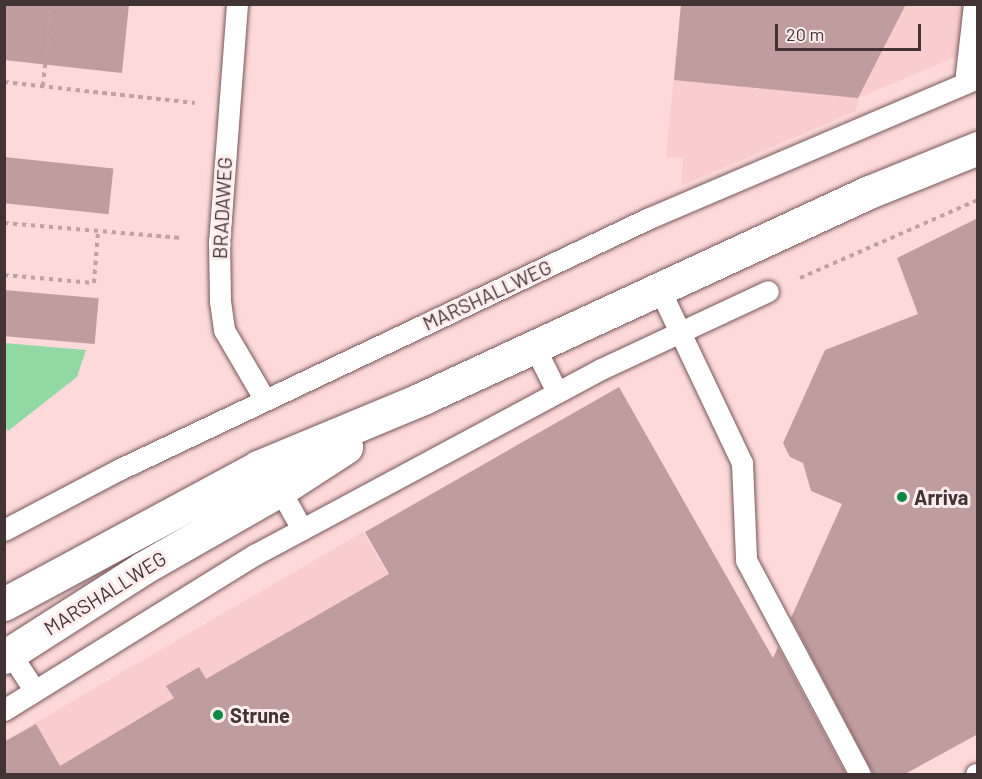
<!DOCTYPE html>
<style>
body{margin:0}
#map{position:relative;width:982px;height:779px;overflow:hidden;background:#fed9da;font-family:Barlow,sans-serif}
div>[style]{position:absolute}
.built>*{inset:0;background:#f9ccce}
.green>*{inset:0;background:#91d8a3}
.building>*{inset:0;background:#bf9c9e;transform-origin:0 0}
.path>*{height:4px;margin-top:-2px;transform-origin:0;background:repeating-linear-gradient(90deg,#bfa2a3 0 4.5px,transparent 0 9px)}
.roads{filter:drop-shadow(0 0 2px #765759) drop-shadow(0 0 2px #765759)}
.service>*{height:21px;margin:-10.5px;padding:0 10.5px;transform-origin:10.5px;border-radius:10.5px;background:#fff}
.secondary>*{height:33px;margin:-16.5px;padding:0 16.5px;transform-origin:16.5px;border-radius:16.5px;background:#fff}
.dots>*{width:16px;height:16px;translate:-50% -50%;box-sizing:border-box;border:3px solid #fceced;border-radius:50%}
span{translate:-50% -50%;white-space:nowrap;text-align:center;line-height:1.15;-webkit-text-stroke:6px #fceced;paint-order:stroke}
.street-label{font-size:20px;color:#423435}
.poi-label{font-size:20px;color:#423435;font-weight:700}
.left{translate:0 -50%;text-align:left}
.frame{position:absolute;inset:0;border:6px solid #423435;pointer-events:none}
.scale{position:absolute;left:775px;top:24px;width:146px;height:27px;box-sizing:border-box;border:3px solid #423435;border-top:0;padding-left:8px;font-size:18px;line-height:21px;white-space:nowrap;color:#423435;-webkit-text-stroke:4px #fceced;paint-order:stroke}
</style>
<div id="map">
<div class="built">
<i style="clip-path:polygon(681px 5px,977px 5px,977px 48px,858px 98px,856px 111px,681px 186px,683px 158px,666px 157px)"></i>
<i style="clip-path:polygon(363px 532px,506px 774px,5px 774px,4px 741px)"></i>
</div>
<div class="green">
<i style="clip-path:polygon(4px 343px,86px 350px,77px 377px,8px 431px,4px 425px)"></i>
</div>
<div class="building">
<i style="clip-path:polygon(4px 4px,129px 4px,122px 73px,4px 60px)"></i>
<i style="clip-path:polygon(681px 4px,906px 4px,858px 98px,674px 80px)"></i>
<i style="left:4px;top:157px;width:110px;height:46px;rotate:6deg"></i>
<i style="clip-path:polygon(978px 218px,978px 734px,905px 774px,873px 774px,791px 618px,842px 504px,811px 491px,803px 463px,790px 457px,783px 443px,825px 350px,918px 314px,897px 258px)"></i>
<i style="left:4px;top:290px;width:95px;height:46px;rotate:5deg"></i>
<i style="clip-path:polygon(619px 387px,773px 658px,778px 647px,846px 774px,4px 774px,4px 742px,36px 724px,60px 766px,174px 698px,166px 686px,199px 667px,206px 679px,389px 574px,365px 532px)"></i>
</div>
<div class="path">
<i style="left:4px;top:82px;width:192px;rotate:6.3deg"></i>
<i style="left:43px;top:86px;width:82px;rotate:-84.4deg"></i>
<i style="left:4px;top:223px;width:179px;rotate:4.8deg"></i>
<i style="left:4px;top:275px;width:90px;rotate:5.1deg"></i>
<i style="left:94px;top:283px;width:51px;rotate:-85.5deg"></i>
<i style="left:800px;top:278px;width:194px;rotate:-23.7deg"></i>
</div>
<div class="roads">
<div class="service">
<i style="left:237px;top:4px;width:238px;rotate:94.3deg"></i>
<i style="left:219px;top:241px;width:60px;rotate:89deg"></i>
<i style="left:220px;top:301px;width:29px;rotate:82deg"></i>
<i style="left:224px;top:330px;width:81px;rotate:59.6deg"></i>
<i style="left:965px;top:83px;width:80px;rotate:-83.5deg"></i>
<i style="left:659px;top:288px;width:194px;rotate:64.6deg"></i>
<i style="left:742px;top:463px;width:97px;rotate:87.6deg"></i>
<i style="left:746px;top:560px;width:242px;rotate:62deg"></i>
<i style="left:534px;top:346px;width:51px;rotate:63.4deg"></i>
<i style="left:280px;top:490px;width:45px;rotate:60.6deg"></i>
<i style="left:4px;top:530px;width:129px;rotate:-27.8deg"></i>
<i style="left:118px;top:470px;width:586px;rotate:-25.38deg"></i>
<i style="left:647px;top:219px;width:360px;rotate:-23.1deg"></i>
<i style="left:10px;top:653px;width:45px;rotate:56.7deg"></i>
<i style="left:4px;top:710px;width:296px;rotate:-31.8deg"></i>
<i style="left:256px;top:554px;width:391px;rotate:-28.2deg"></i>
<i style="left:601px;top:369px;width:184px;rotate:-25deg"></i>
<i style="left:976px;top:774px;width:2px"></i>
</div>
<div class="secondary">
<i style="left:4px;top:604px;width:289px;rotate:-28.3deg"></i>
<i style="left:258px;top:467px;width:177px;rotate:-22.6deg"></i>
<i style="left:421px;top:399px;width:494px;rotate:-24.8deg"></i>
<i style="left:869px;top:192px;width:118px;rotate:-22deg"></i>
<i style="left:4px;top:657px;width:165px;rotate:-32.6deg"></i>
<i style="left:143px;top:568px;width:158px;rotate:-29.7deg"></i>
<i style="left:280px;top:490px;width:79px;rotate:-33.1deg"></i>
</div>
</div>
<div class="dots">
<i style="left:902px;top:497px;background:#088944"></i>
<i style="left:218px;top:715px;background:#088944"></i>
</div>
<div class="street-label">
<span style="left:222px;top:208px;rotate:-87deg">BRADAWEG</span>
<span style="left:487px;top:295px;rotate:-25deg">MARSHALLWEG</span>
<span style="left:105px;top:593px;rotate:-32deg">MARSHALLWEG</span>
</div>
<div class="poi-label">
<span class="left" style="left:914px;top:497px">Arriva</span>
<span class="left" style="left:230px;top:715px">Strune</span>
</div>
<div class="frame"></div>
<div class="scale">20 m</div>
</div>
